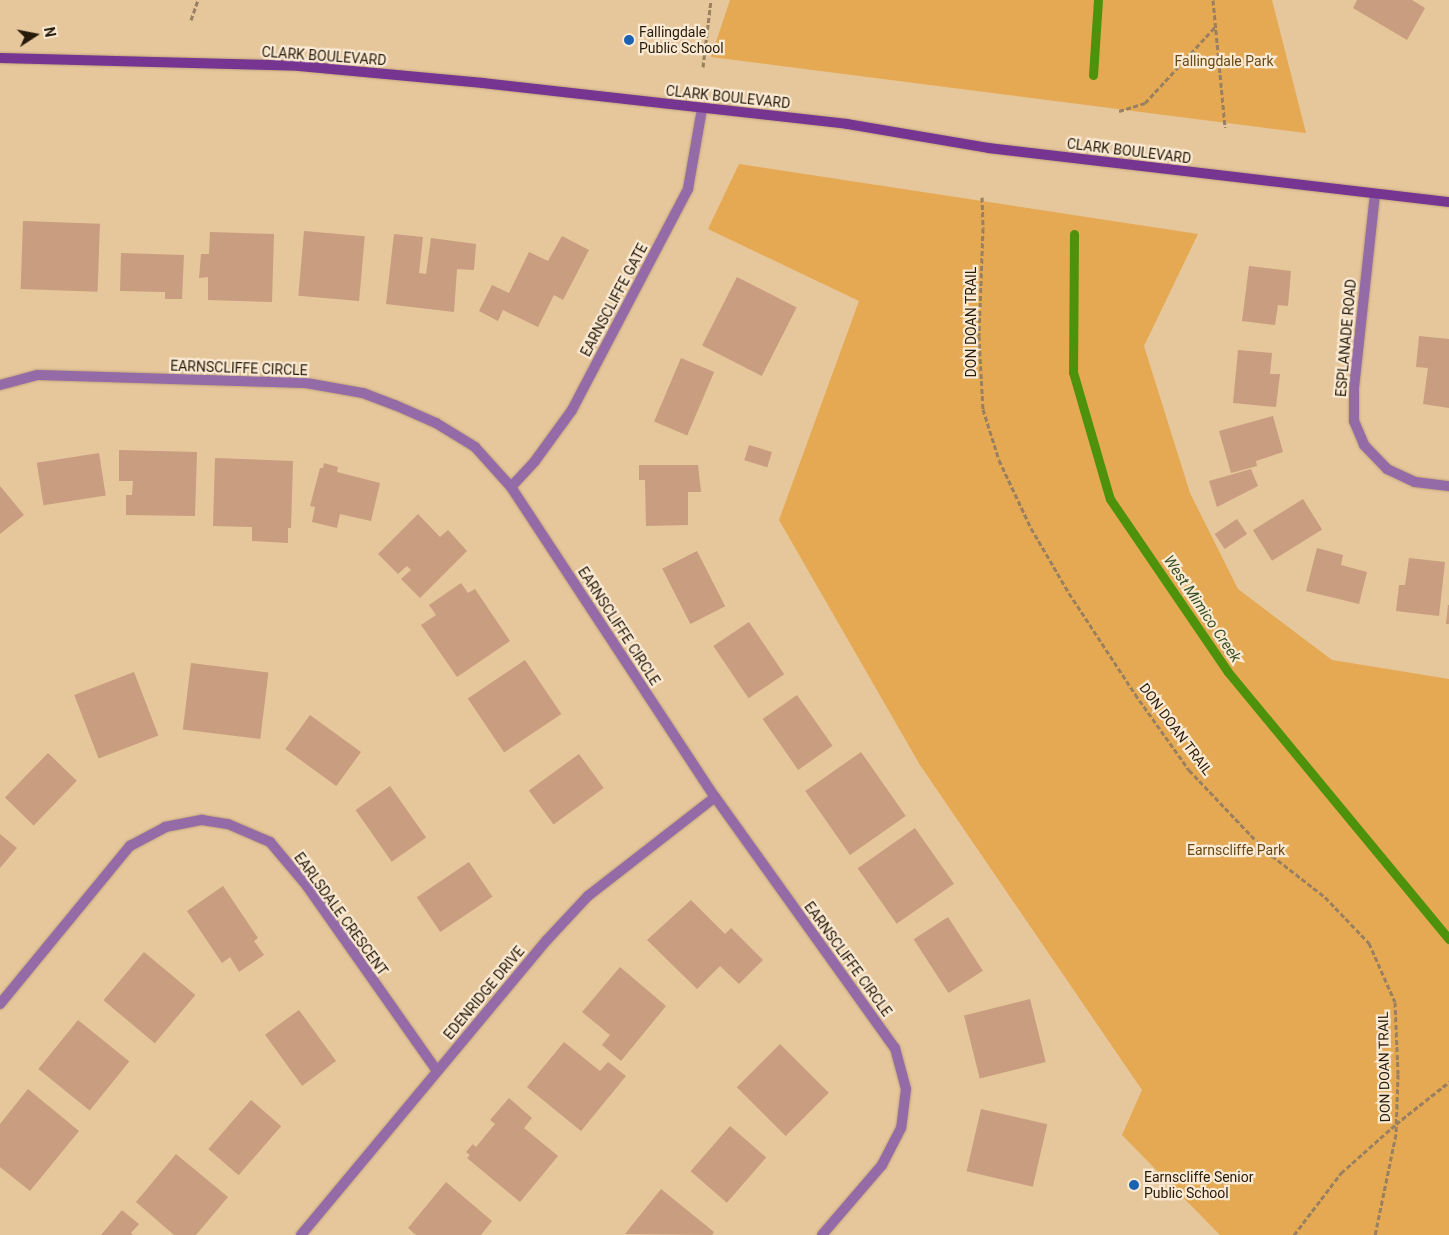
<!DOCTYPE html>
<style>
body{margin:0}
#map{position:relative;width:1449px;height:1235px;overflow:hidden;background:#e6c69b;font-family:Roboto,sans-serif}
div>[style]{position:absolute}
.green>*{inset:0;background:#e4a952}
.stream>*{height:9px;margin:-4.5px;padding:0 4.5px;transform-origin:4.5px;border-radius:4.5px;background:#4e920c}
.building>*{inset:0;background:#c99d7f;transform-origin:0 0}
.path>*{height:3px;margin-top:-1.5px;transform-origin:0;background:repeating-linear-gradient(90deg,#988060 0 5px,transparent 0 7.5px)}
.roads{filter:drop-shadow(0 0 1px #c0a47e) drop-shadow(0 0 1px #c0a47e)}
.street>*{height:10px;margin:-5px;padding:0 5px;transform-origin:5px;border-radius:5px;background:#946aa7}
.secondary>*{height:10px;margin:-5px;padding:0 5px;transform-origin:5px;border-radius:5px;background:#773592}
.dots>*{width:14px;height:14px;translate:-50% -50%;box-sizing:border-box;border:2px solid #faead4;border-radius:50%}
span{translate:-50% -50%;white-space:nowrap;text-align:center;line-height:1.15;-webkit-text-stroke:4.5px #faead4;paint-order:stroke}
.poi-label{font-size:14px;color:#261a09}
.left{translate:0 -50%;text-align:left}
.street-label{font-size:14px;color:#261a09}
.park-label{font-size:14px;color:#694814}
.water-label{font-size:15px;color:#345022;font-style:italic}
.north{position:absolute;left:10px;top:10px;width:50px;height:50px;-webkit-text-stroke:4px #faead4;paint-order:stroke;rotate:79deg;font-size:14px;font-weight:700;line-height:20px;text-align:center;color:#261a09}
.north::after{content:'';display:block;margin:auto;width:18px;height:22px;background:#261a09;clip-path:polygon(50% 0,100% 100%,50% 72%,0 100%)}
</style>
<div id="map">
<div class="green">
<i style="clip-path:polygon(730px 0,1272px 0,1306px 133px,711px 57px)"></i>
<i style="clip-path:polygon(739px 164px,1198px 234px,1144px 346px,1190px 493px,1238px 589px,1332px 660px,1449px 679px,1449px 1235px,1220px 1235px,1122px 1135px,1142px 1090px,920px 765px,779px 520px,859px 301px,708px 229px)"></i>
</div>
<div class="stream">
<i style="left:1093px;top:75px;width:75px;rotate:-86.2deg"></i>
<i style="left:1074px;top:234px;width:138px;rotate:90.4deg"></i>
<i style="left:1073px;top:372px;width:132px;rotate:73.8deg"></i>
<i style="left:1110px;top:499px;width:209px;rotate:55.7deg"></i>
<i style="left:1228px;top:672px;width:347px;rotate:50.4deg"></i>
</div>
<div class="building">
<i style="clip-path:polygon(1357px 0,1412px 0,1425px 8px,1407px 40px,1353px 8px)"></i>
<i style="left:23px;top:221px;width:77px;height:68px;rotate:2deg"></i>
<i style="left:304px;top:231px;width:61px;height:65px;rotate:5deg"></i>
<i style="clip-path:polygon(210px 232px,274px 234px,272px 302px,208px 300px,208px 277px,199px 278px,201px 254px,209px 254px)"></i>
<i style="clip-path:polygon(394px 234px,423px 237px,419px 273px,426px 274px,431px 238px,476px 244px,474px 270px,457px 269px,454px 312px,386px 304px)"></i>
<i style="clip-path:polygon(562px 236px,589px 250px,563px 300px,554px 295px,538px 327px,503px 310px,498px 321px,479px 311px,492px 285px,509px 293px,529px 252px,548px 261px)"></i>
<i style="clip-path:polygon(121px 253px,184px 255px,182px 299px,165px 299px,165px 292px,120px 291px)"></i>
<i style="clip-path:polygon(1249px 266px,1291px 271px,1288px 306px,1278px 305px,1275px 325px,1242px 321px)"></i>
<i style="left:737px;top:277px;width:67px;height:77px;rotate:27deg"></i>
<i style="clip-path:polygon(1419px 336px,1449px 339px,1449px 408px,1423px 404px,1428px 368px,1416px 367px)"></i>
<i style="clip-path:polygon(1238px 350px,1272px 353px,1270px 374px,1280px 374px,1276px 407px,1233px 403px)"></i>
<i style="left:681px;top:358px;width:36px;height:69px;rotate:23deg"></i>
<i style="clip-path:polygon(1273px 416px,1283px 452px,1256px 461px,1257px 466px,1231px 473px,1219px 431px)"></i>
<i style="left:749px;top:445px;width:24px;height:16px;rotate:17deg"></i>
<i style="clip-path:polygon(119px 450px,197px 452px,195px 516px,126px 515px,126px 495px,132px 495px,133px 481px,119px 481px)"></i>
<i style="left:99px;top:453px;width:43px;height:63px;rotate:81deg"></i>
<i style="clip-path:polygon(215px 458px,293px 461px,291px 528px,288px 528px,288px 543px,252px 541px,252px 527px,213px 526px)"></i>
<i style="clip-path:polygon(324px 463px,338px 467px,337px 472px,380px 483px,371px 521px,340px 514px,337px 528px,312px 522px,315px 507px,310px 506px,320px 468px,323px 468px)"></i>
<i style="clip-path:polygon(639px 465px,698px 465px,701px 492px,688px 492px,688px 525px,646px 526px,645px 480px,639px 480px)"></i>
<i style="clip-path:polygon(1251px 469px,1258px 486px,1217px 507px,1209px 481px)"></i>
<i style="clip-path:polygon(0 486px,24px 515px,0 534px)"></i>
<i style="left:1303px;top:499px;width:36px;height:59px;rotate:58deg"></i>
<i style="clip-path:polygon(418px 514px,440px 537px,448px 530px,467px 551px,420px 598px,401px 579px,411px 570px,407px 566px,398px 574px,378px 554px)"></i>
<i style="left:1237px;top:519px;width:18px;height:27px;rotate:56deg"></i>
<i style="clip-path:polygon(1317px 548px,1343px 555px,1341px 565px,1367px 572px,1359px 604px,1306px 591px)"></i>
<i style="left:697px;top:551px;width:62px;height:39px;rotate:63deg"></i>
<i style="clip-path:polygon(1409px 558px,1445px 562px,1439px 616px,1396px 611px,1399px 585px,1405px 585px)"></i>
<i style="clip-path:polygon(461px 583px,468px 593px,475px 589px,510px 641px,457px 677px,421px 625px,436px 615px,429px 605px)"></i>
<i style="clip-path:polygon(1448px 605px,1449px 605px,1449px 624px,1446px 624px)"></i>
<i style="left:749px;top:622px;width:63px;height:43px;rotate:56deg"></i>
<i style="left:525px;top:660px;width:65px;height:69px;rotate:56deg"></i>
<i style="left:191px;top:663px;width:78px;height:67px;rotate:7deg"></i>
<i style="left:134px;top:672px;width:68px;height:64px;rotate:69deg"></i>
<i style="left:797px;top:695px;width:62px;height:42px;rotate:55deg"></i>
<i style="left:310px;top:715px;width:63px;height:42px;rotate:36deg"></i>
<i style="left:861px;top:752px;width:78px;height:68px;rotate:55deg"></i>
<i style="left:48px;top:753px;width:40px;height:62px;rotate:44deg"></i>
<i style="left:579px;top:754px;width:42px;height:62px;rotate:54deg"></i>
<i style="left:390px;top:786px;width:63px;height:42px;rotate:55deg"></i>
<i style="left:915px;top:828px;width:68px;height:70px;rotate:55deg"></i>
<i style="clip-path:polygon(0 834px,17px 848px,0 868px)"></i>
<i style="left:469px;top:862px;width:42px;height:63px;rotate:56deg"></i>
<i style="clip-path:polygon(223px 886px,258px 938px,254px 941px,264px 955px,239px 972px,230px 957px,222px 963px,187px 911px)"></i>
<i style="clip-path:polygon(691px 900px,725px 934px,731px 928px,763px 960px,739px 984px,720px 966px,697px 989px,647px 940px)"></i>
<i style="left:948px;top:917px;width:64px;height:41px;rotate:57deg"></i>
<i style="left:144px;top:952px;width:67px;height:63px;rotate:40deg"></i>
<i style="clip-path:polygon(620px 967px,666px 1006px,621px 1061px,602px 1045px,610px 1035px,582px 1012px)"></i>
<i style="left:1030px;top:999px;width:65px;height:68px;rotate:76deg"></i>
<i style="left:299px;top:1010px;width:63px;height:42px;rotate:54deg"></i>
<i style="left:78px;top:1020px;width:66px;height:63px;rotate:39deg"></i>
<i style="clip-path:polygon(564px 1042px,600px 1071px,608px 1062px,626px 1076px,581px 1131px,527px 1087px)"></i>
<i style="left:780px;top:1044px;width:69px;height:61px;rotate:45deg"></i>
<i style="clip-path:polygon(28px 1089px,79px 1131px,30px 1191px,0 1167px,0 1124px)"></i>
<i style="clip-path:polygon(509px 1098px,532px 1118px,524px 1128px,558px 1156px,520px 1202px,467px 1158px,470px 1155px,466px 1152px,473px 1144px,476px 1147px,495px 1124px,490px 1120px)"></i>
<i style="left:251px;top:1100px;width:40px;height:65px;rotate:41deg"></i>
<i style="left:981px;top:1109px;width:68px;height:64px;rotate:13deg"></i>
<i style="left:730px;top:1126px;width:48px;height:60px;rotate:41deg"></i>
<i style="clip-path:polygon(176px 1154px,228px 1197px,196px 1235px,174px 1235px,136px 1202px)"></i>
<i style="clip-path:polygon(446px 1182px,492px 1221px,481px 1235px,416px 1235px,408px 1228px)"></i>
<i style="clip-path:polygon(661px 1189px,714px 1232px,712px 1235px,625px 1234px)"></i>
<i style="clip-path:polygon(122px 1210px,139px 1224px,131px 1233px,133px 1235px,101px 1235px)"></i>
</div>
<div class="path">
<i style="left:1213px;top:0;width:128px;rotate:84.6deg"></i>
<i style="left:191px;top:20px;width:21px;rotate:-71deg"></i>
<i style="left:703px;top:67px;width:67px;rotate:-83.2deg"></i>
<i style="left:1119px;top:111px;width:27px;rotate:-17deg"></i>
<i style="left:1145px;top:103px;width:103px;rotate:-47.4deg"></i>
<i style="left:982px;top:197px;width:31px;rotate:88deg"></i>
<i style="left:983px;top:228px;width:108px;rotate:92.1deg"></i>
<i style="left:979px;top:336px;width:73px;rotate:86.9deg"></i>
<i style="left:983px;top:409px;width:53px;rotate:72.6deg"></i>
<i style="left:999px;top:460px;width:75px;rotate:64.8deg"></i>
<i style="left:1031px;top:528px;width:75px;rotate:59.7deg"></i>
<i style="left:1069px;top:593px;width:121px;rotate:56.8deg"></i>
<i style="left:1135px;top:694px;width:93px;rotate:54.6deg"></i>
<i style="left:1189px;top:770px;width:112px;rotate:46.5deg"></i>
<i style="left:1266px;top:851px;width:75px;rotate:37.9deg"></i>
<i style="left:1325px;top:897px;width:64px;rotate:46.3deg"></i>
<i style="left:1369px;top:943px;width:64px;rotate:66.2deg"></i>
<i style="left:1395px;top:1002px;width:72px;rotate:87.6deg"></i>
<i style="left:1398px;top:1074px;width:60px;rotate:91.9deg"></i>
<i style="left:1396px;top:1134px;width:103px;rotate:101.7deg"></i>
<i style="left:1294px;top:1235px;width:78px;rotate:-52.8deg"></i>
<i style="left:1341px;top:1173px;width:74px;rotate:-41.7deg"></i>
<i style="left:1396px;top:1124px;width:68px;rotate:-38.4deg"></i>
</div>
<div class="roads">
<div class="street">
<i style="left:1375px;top:194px;width:193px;rotate:96.2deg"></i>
<i style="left:1354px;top:386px;width:35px;rotate:90deg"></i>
<i style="left:1354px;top:421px;width:26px;rotate:67deg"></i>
<i style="left:1364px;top:445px;width:33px;rotate:46deg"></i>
<i style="left:1387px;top:469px;width:31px;rotate:25deg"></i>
<i style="left:1415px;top:482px;width:34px;rotate:7deg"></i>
<i style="left:0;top:385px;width:39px;rotate:-15deg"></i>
<i style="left:38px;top:375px;width:268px;rotate:1.7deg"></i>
<i style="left:306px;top:383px;width:58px;rotate:10deg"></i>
<i style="left:363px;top:393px;width:34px;rotate:21deg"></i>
<i style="left:395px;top:405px;width:45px;rotate:23.7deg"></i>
<i style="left:436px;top:423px;width:46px;rotate:31.6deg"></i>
<i style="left:475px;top:447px;width:54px;rotate:48deg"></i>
<i style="left:511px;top:487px;width:371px;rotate:56.7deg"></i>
<i style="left:715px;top:797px;width:309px;rotate:54.4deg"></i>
<i style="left:895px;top:1048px;width:42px;rotate:75deg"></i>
<i style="left:906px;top:1089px;width:39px;rotate:97deg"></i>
<i style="left:901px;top:1128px;width:42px;rotate:117.2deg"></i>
<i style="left:882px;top:1165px;width:92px;rotate:130.6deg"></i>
<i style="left:511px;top:487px;width:35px;rotate:-47deg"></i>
<i style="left:535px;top:461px;width:63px;rotate:-54deg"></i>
<i style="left:572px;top:410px;width:250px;rotate:-62.3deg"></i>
<i style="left:688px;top:189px;width:81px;rotate:-80.1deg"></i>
<i style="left:0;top:1004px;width:205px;rotate:-50.6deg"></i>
<i style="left:130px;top:846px;width:40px;rotate:-28deg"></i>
<i style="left:165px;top:827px;width:38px;rotate:-11deg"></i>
<i style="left:202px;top:820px;width:26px;rotate:9deg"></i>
<i style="left:228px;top:824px;width:46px;rotate:23.2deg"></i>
<i style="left:270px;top:842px;width:57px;rotate:49.9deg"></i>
<i style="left:307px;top:886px;width:226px;rotate:54.9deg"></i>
<i style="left:301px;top:1235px;width:383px;rotate:-50.2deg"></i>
<i style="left:546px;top:941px;width:62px;rotate:-47deg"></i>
<i style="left:588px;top:896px;width:161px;rotate:-37.9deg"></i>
</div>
<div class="secondary">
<i style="left:0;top:58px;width:299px;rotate:1.5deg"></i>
<i style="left:299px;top:66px;width:185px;rotate:5.3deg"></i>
<i style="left:483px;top:83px;width:366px;rotate:6.4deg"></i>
<i style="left:847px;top:124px;width:144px;rotate:9.6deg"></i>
<i style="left:989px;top:148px;width:463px;rotate:6.7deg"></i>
</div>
</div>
<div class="dots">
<i style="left:629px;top:40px;background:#1b62b2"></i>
<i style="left:1134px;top:1185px;background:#1b62b2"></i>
</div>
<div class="poi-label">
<span class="left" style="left:639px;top:40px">Fallingdale<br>Public School</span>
<span class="left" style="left:1144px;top:1185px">Earnscliffe Senior<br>Public School</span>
</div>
<div class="street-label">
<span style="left:324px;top:56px;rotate:4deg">CLARK BOULEVARD</span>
<span style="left:728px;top:97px;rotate:6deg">CLARK BOULEVARD</span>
<span style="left:1129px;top:151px;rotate:7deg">CLARK BOULEVARD</span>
<span style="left:614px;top:300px;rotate:-62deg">EARNSCLIFFE GATE</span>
<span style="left:971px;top:322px;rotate:-90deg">DON DOAN TRAIL</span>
<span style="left:1346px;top:338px;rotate:-85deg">ESPLANADE ROAD</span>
<span style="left:239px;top:368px;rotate:2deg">EARNSCLIFFE CIRCLE</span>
<span style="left:619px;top:626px;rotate:57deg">EARNSCLIFFE CIRCLE</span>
<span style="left:1176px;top:729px;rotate:53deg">DON DOAN TRAIL</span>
<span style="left:341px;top:914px;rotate:54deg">EARLSDALE CRESCENT</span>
<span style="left:848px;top:959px;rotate:54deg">EARNSCLIFFE CIRCLE</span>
<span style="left:484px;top:993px;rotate:-50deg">EDENRIDGE DRIVE</span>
<span style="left:1384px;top:1067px;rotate:-91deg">DON DOAN TRAIL</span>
</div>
<div class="park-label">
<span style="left:1224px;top:61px">Fallingdale Park</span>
<span style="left:1236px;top:850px">Earnscliffe Park</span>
</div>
<div class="water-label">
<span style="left:1202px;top:609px;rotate:56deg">West Mimico Creek</span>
</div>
<div class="north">N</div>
</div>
